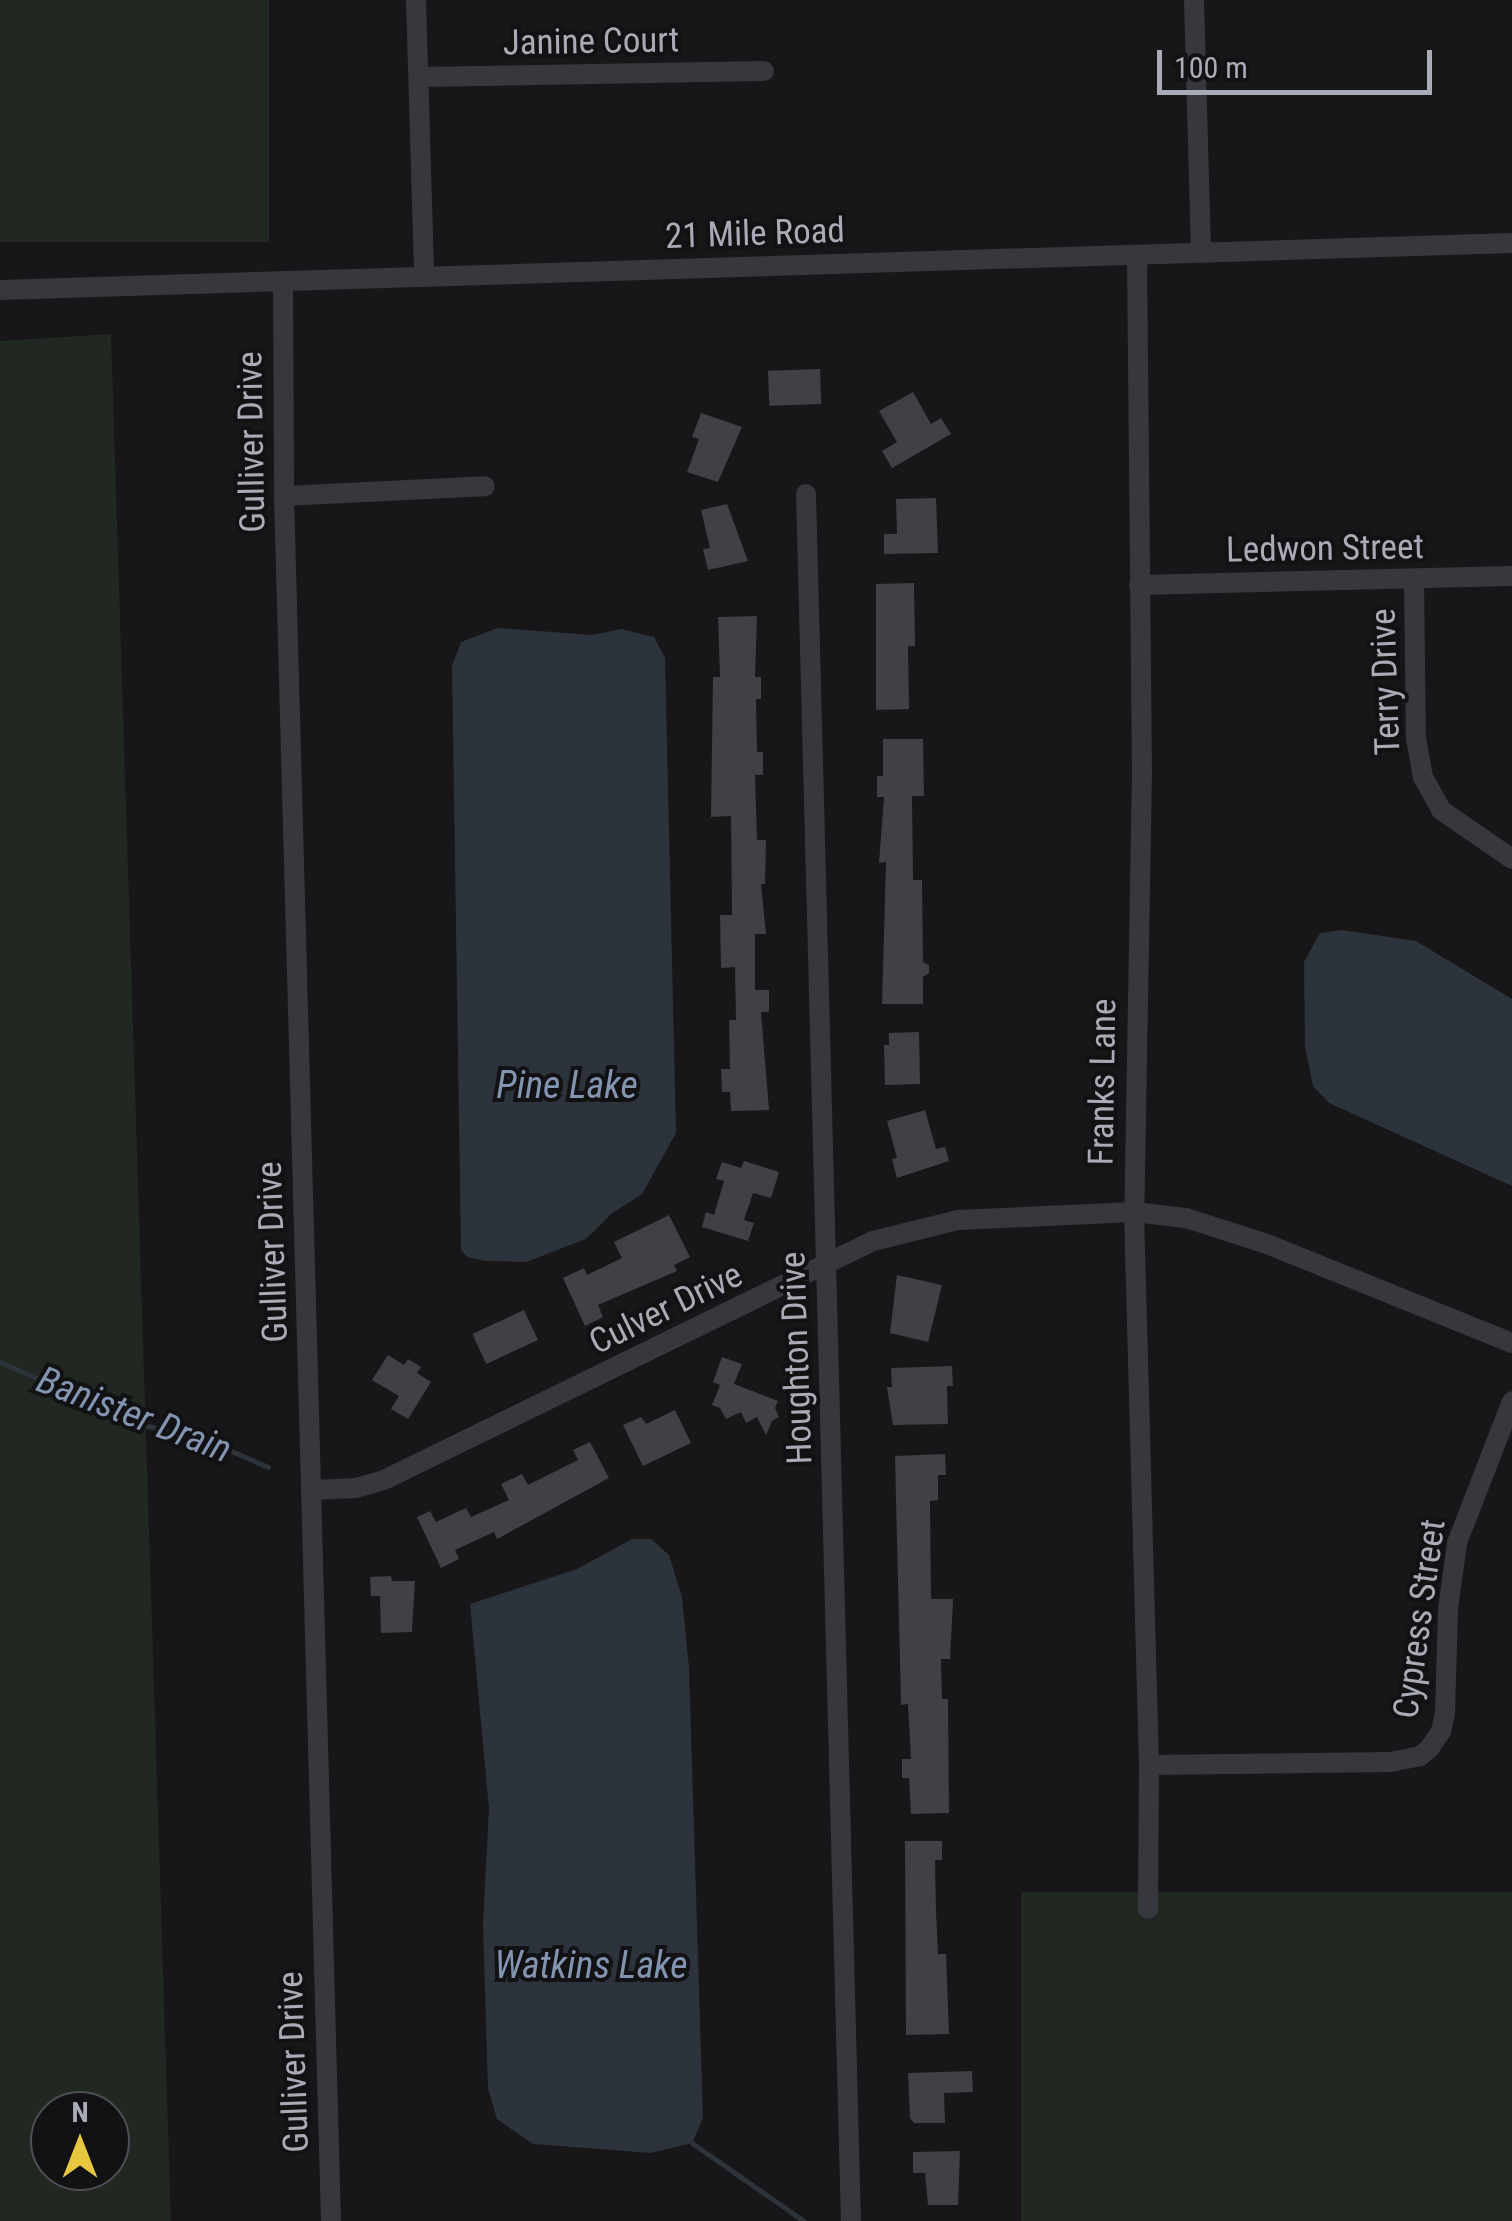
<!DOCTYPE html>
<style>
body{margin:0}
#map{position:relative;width:1512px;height:2221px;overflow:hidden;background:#171618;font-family:"Roboto Condensed",sans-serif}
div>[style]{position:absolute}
.green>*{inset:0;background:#212822;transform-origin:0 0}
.water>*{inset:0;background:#2d333b}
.stream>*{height:5px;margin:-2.5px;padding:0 2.5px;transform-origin:2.5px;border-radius:2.5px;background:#2d333b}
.building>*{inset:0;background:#414045;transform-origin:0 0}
.minor>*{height:20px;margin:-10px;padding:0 10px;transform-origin:10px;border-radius:10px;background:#37383d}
span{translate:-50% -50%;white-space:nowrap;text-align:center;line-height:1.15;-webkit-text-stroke:8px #121113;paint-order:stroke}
.street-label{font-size:35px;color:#a9abb7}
.water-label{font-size:38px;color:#8294b0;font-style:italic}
.north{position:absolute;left:30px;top:2091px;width:100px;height:100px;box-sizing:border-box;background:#121113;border:2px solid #4e4f55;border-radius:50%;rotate:0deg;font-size:28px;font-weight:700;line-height:40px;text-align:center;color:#a9abb7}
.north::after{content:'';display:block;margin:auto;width:35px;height:45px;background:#e7c73f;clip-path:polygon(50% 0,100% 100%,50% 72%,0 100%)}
.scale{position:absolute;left:1157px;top:50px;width:275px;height:45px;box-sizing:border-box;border:5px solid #a9abb7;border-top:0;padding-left:12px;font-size:30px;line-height:35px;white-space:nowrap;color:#a9abb7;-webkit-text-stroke:8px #121113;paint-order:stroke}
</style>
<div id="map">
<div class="green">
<i style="left:0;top:0;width:269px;height:242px"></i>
<i style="clip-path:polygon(evenodd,111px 334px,171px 2221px,0 2221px,0 341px,111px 334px,50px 2111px,110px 2111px,110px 2171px,50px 2171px,50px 2111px)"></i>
<i style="left:1512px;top:1892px;width:329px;height:491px;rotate:90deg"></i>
</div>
<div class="water">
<i style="clip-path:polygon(498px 628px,592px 635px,622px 629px,654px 637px,665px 658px,676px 1133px,642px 1194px,611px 1214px,586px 1239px,526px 1262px,486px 1261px,467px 1257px,461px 1250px,452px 666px,461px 642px)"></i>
<i style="clip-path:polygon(1342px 930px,1416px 941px,1512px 999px,1512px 1186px,1329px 1103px,1313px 1086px,1305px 1046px,1304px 962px,1320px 933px)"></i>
<i style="clip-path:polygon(632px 1539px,651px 1539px,669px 1555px,682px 1597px,689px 1667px,703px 2118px,692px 2143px,651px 2153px,533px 2144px,497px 2119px,488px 2089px,483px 1924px,489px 1809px,470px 1604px,577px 1569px)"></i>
</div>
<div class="stream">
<i style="left:0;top:1362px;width:157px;rotate:23.6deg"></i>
<i style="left:144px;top:1425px;width:71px;rotate:14.6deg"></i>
<i style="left:213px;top:1443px;width:60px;rotate:23.6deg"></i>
<i style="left:692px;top:2143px;width:136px;rotate:34.9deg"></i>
</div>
<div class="building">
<i style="left:820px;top:369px;width:35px;height:52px;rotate:88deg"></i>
<i style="clip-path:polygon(913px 392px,931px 424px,941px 418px,951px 434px,892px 468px,882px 451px,897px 442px,879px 411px)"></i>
<i style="clip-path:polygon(701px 413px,742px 427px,718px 482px,687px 472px,699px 439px,692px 437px)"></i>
<i style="clip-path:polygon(936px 498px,938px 553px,884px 554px,884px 534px,897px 534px,896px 499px)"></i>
<i style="clip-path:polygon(727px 504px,748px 561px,708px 570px,703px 549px,710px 548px,701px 510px)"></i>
<i style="clip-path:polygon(914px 583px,915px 646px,908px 646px,909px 709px,876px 710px,876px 584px)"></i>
<i style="clip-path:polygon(757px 616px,755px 677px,761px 677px,761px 699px,756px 699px,757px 752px,763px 752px,763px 775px,755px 775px,757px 840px,766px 840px,765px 884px,761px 884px,766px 934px,755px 934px,755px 990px,769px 990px,769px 1012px,761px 1012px,769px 1110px,731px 1111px,730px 1092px,722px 1092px,721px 1069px,730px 1069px,729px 1020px,736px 1020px,735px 967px,721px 968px,720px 915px,732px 915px,731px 816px,711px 817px,713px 677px,720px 677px,718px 617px)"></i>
<i style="clip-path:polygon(883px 739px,923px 739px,924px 796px,912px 796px,913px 880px,922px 880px,923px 962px,929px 965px,929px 973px,923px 977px,923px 1004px,882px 1004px,886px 862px,879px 863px,884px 797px,877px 797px,877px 776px,883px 776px)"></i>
<i style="clip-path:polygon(919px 1032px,920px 1084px,885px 1085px,884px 1045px,889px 1045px,889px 1033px)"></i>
<i style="clip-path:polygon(925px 1110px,936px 1149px,945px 1147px,949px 1161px,897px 1178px,892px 1159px,897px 1158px,887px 1121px)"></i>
<i style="clip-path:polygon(744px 1161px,779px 1172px,771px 1198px,753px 1193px,744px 1220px,754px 1223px,748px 1241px,702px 1227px,706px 1212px,714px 1215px,724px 1181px,716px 1179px,722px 1162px,741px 1168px)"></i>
<i style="clip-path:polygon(669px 1215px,690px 1257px,674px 1265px,677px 1271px,598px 1305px,603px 1317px,585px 1326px,563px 1278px,584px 1268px,587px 1275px,622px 1258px,614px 1242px)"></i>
<i style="clip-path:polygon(897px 1275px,942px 1285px,928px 1342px,890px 1333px)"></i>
<i style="left:524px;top:1310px;width:33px;height:57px;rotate:65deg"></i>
<i style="clip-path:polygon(388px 1355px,404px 1365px,408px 1359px,421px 1367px,417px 1373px,431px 1382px,408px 1419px,391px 1409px,399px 1396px,372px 1380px)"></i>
<i style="clip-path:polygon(722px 1357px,742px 1364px,734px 1384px,778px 1401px,775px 1408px,779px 1417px,772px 1421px,766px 1435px,757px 1417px,746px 1423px,741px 1412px,726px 1419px,720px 1408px,712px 1405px,720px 1385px,713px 1382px)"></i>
<i style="clip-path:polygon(952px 1366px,953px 1386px,947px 1386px,948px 1424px,893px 1425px,887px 1387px,892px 1387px,891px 1368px)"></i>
<i style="clip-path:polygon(675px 1410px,691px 1443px,643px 1466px,623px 1425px,641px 1417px,646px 1424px)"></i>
<i style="clip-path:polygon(590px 1442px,609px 1478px,497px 1539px,494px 1532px,455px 1550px,459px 1559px,441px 1568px,417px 1517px,430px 1511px,436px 1522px,466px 1508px,471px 1517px,509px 1500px,501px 1484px,522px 1474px,528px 1485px,578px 1460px,573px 1450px)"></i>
<i style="clip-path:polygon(945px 1454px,946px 1475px,938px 1475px,938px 1500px,930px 1501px,931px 1599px,953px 1599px,950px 1659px,941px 1659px,942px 1699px,948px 1699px,949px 1813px,911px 1814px,909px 1778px,902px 1778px,902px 1759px,911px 1759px,908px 1704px,901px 1705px,895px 1456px)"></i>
<i style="clip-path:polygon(391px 1576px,392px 1581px,415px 1581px,412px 1632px,381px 1633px,380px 1596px,371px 1596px,370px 1577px)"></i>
<i style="clip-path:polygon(905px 1841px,942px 1841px,942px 1860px,935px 1860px,936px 1912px,938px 1954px,946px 1954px,949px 2034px,906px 2035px)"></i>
<i style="clip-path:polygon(972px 2071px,973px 2092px,944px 2093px,945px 2123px,914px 2123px,910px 2118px,908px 2073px)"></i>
<i style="clip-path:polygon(960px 2151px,958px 2205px,928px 2205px,925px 2173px,913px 2173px,913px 2152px)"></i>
</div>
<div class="minor">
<i style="left:416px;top:0;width:277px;rotate:88.3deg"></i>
<i style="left:1194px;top:0;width:253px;rotate:88.4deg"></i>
<i style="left:420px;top:77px;width:344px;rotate:-1deg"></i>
<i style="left:1137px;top:255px;width:517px;rotate:89.45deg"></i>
<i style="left:1142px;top:772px;width:440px;rotate:91deg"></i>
<i style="left:1134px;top:1212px;width:553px;rotate:88.45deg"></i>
<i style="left:1149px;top:1765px;width:144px;rotate:90.4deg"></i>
<i style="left:283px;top:281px;width:215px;rotate:89.7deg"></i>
<i style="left:284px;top:496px;width:1726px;rotate:88.44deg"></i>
<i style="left:0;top:290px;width:1513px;rotate:-1.78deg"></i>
<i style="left:806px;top:494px;width:1728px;rotate:88.51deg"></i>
<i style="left:284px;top:496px;width:201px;rotate:-2.8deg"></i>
<i style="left:1414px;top:581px;width:157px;rotate:89.3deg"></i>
<i style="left:1416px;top:738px;width:40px;rotate:80deg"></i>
<i style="left:1423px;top:777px;width:38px;rotate:61deg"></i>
<i style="left:1441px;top:810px;width:86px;rotate:34.6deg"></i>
<i style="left:1139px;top:585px;width:373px;rotate:-1.4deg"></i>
<i style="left:312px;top:1490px;width:44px;rotate:-2.6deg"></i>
<i style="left:356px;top:1488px;width:29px;rotate:-16deg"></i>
<i style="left:384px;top:1480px;width:544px;rotate:-26.05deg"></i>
<i style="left:873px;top:1241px;width:88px;rotate:-13.9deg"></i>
<i style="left:958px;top:1220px;width:176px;rotate:-2.6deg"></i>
<i style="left:1134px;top:1212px;width:52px;rotate:6.6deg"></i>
<i style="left:1186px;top:1218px;width:85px;rotate:17.8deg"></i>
<i style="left:1267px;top:1244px;width:264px;rotate:22deg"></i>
<i style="left:1149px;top:1765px;width:241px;rotate:-0.7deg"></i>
<i style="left:1390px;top:1762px;width:31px;rotate:-11deg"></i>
<i style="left:1420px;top:1756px;width:11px;rotate:-38deg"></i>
<i style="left:1429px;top:1749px;width:22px;rotate:-56deg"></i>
<i style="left:1441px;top:1731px;width:18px;rotate:-77deg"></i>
<i style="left:1445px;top:1713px;width:104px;rotate:-88.3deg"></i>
<i style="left:1448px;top:1609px;width:67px;rotate:-82.2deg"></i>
<i style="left:1457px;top:1543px;width:152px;rotate:-68.8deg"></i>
</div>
<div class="street-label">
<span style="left:591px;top:42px;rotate:-1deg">Janine Court</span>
<span style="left:755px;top:234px;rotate:-2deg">21 Mile Road</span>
<span style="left:252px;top:442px;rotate:-91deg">Gulliver Drive</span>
<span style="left:1325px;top:549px;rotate:-1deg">Ledwon Street</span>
<span style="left:1386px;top:682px;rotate:-92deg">Terry Drive</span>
<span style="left:1103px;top:1082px;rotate:-89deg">Franks Lane</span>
<span style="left:273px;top:1252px;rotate:-92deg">Gulliver Drive</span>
<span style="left:666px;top:1309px;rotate:-26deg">Culver Drive</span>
<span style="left:797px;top:1358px;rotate:-92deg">Houghton Drive</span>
<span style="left:1420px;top:1619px;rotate:-82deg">Cypress Street</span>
<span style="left:294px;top:2062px;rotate:-92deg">Gulliver Drive</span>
</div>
<div class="water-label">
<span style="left:567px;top:1086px">Pine Lake</span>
<span style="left:134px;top:1415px;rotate:21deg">Banister Drain</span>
<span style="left:591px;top:1966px">Watkins Lake</span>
</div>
<div class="north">N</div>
<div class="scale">100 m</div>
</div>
